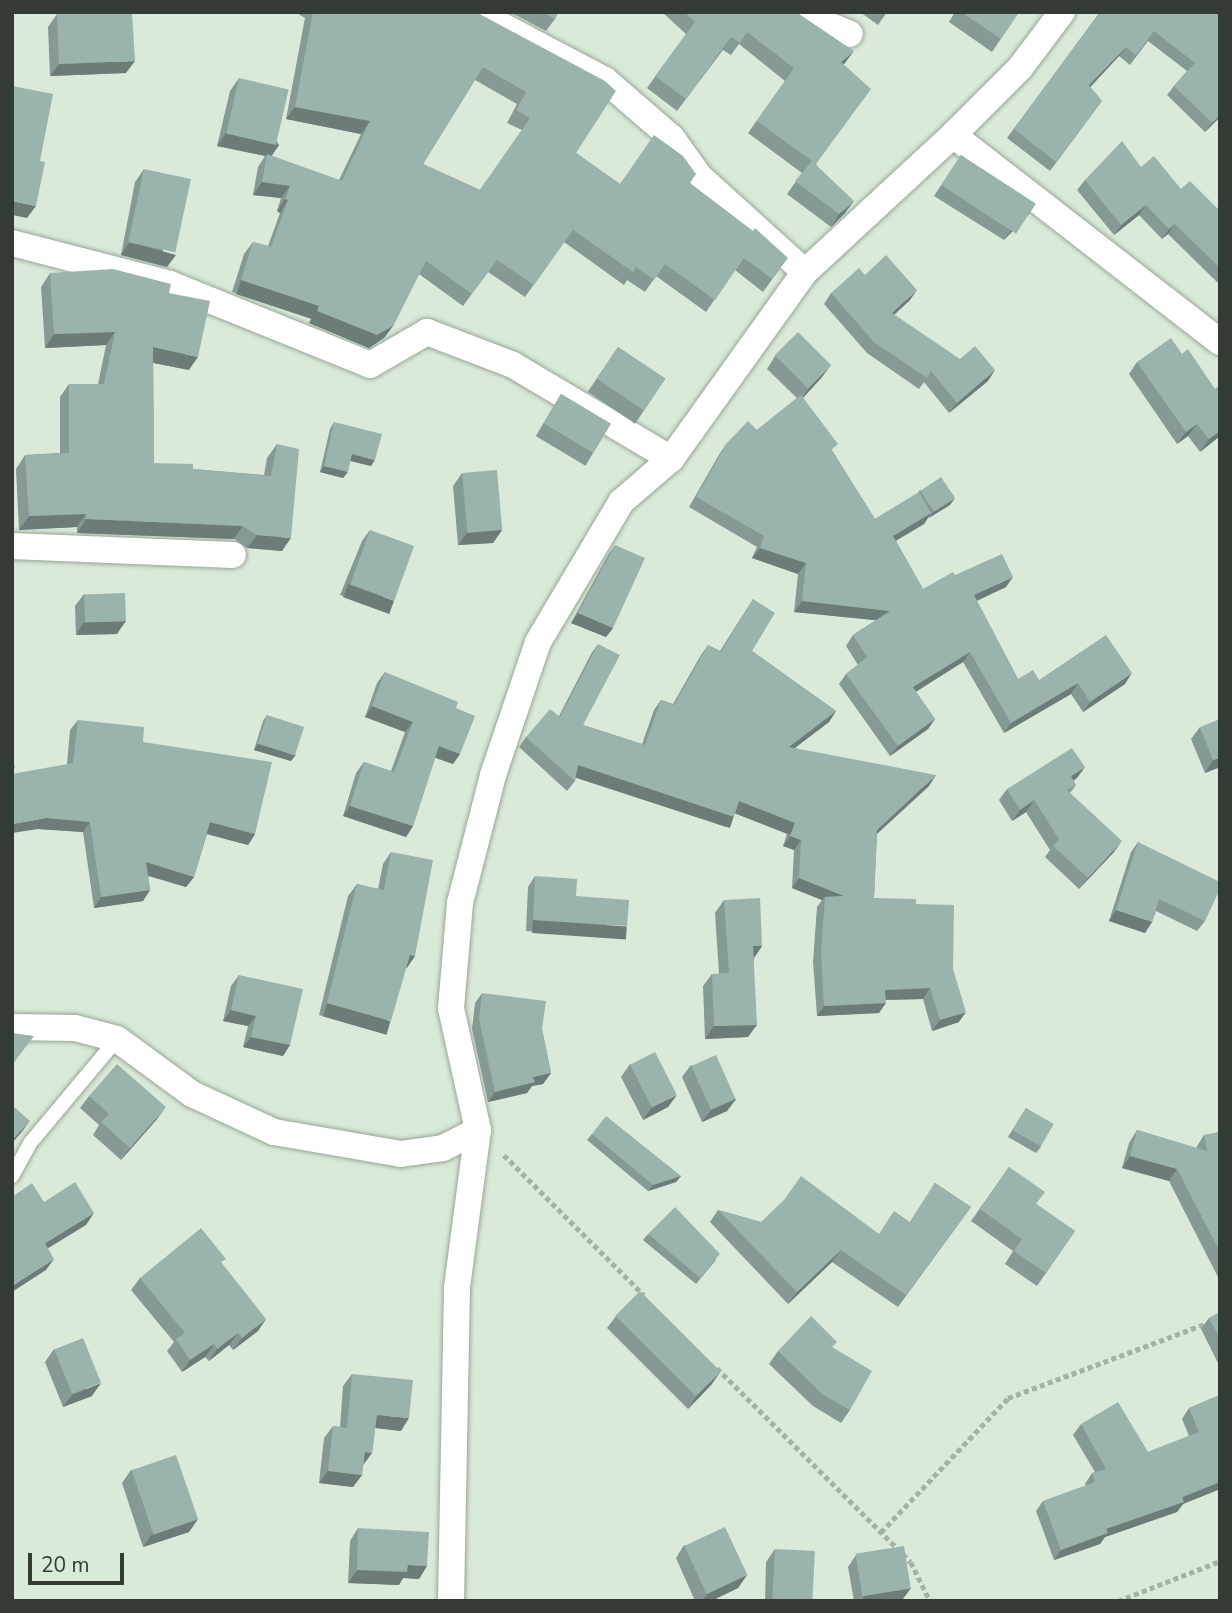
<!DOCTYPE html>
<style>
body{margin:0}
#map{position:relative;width:1232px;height:1613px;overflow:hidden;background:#daeada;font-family:"Nunito Sans",sans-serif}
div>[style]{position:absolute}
.path>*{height:4.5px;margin-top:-2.25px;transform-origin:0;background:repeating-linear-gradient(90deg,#a4b1a4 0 5px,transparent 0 8.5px)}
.roads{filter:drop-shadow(0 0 2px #98a698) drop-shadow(0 0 2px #98a698)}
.lane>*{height:14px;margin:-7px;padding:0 7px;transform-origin:7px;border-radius:7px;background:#fff}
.street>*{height:26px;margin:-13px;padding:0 13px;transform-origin:13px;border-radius:13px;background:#fff}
.wall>*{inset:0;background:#859a95;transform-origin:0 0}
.shaded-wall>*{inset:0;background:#6c7d79;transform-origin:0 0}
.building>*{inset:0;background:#9bb3ad;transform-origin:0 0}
span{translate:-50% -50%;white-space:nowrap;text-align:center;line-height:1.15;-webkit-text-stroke:5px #daeada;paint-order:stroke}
.frame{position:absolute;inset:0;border:14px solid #343b34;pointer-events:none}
.scale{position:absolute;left:28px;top:1553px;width:96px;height:32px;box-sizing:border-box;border:4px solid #343b34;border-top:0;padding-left:9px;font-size:21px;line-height:24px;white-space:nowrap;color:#343b34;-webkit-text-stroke:5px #daeada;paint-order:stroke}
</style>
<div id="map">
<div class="path">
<i style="left:504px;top:1155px;width:198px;rotate:45deg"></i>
<i style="left:717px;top:1368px;width:274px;rotate:45deg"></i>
<i style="left:911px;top:1562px;width:43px;rotate:64deg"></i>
<i style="left:881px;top:1532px;width:185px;rotate:-46.5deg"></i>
<i style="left:1008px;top:1398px;width:214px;rotate:-20.6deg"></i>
<i style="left:1118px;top:1601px;width:110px;rotate:-21.4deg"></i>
</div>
<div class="roads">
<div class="lane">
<i style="left:12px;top:1176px;width:39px;rotate:-61deg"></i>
<i style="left:31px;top:1142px;width:134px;rotate:-50.1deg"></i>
</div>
<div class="street">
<i style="left:476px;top:12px;width:146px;rotate:27.8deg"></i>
<i style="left:605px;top:80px;width:89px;rotate:40.9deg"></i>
<i style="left:672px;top:138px;width:47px;rotate:54.6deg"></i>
<i style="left:699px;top:176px;width:143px;rotate:42.2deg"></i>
<i style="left:797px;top:12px;width:57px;rotate:22.5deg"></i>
<i style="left:953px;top:135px;width:338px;rotate:37.8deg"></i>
<i style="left:12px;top:243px;width:163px;rotate:14.5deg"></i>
<i style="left:170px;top:284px;width:216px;rotate:22deg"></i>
<i style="left:370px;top:365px;width:66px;rotate:-30.1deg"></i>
<i style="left:427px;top:332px;width:92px;rotate:21deg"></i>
<i style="left:513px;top:365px;width:184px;rotate:30.7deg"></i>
<i style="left:12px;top:546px;width:221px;rotate:2.3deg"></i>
<i style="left:12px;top:1027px;width:63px;rotate:0.9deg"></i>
<i style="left:75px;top:1028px;width:43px;rotate:14.7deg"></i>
<i style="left:117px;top:1039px;width:93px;rotate:36.3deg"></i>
<i style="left:192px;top:1094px;width:90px;rotate:24.9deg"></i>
<i style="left:274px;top:1132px;width:129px;rotate:9.8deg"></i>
<i style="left:401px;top:1154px;width:42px;rotate:-8.1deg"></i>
<i style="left:443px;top:1148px;width:39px;rotate:-27deg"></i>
<i style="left:451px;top:1601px;width:314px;rotate:-88.9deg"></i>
<i style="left:457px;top:1287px;width:158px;rotate:-82.4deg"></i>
<i style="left:478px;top:1130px;width:125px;rotate:-102.5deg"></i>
<i style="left:451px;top:1008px;width:105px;rotate:-85.1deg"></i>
<i style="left:460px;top:903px;width:132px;rotate:-75.5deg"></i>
<i style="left:493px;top:775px;width:140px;rotate:-71.3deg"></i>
<i style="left:538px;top:642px;width:163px;rotate:-59.3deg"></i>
<i style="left:621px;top:502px;width:66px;rotate:-40.7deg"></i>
<i style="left:671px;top:459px;width:230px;rotate:-54.4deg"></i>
<i style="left:805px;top:272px;width:202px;rotate:-42.8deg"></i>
<i style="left:953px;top:135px;width:95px;rotate:-45deg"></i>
<i style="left:1020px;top:68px;width:70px;rotate:-53.1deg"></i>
</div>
</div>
<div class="wall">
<i style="clip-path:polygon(evenodd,295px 12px,476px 12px,576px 153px,620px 184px,690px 183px,779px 270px,763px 292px,735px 270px,706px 312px,656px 276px,645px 292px,627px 280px,624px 285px,564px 242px,525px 297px,488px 272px,463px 306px,419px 274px,393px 326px,384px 338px,369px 348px,309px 323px,311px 319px,232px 292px,244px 254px,253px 242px,268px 246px,280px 213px,277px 211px,281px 198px,253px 195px,258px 167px,265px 156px,217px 146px,230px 91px,239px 78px,279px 145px,271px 156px,339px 180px,361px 134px,286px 119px,305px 18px,295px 12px,475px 80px,517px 104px,507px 123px,522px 130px,480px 190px,423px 164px,475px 80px)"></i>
<i style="clip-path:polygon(510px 12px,558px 12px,555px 19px,546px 31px)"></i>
<i style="clip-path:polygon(662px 12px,796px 12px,845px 63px,844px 64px,816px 164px,845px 213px,831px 227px,787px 194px,802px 173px,748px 133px,785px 81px,739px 44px,731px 55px,723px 50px,677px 111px,647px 88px,686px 34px)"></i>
<i style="clip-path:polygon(860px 12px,887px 12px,878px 25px)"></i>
<i style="clip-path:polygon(955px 12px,1019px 12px,992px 52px,949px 22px)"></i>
<i style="clip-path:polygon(1100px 12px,1220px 12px,1220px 117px,1205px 132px,1167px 95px,1174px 86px,1187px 71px,1148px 41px,1130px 65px,1119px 56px,1090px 87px,1102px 101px,1050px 171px,1007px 138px)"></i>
<i style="clip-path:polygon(57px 14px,126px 73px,50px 76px,48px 27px)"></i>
<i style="clip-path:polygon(961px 155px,1029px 214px,1004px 240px,934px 196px)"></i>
<i style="clip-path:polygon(1141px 167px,1220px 211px,1220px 281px,1218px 283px,1168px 234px,1162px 239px,1139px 215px,1114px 235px,1077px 190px,1085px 180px)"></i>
<i style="clip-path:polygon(144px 169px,167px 267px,121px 255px,135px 182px)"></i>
<i style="clip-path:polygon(50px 273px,169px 293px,189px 370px,153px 363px,154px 463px,193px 469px,264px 475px,267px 458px,277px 444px,282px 551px,247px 548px,234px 539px,77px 533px,77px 527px,19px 530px,16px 469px,25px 455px,60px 453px,60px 397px,69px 384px,98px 384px,106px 345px,45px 348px,41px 287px)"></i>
<i style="clip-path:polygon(865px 275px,910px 300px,894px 315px,988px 381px,949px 413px,924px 382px,919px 389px,867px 353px,824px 304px,831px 293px)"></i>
<i style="left:618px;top:347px;width:57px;height:54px;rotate:34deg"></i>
<i style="clip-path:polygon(775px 356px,822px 377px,803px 398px,833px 452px,875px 519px,918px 493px,920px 490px,950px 505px,928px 518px,924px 524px,896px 541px,923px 589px,955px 575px,1006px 587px,977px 601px,1018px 679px,1125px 684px,1083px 712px,1071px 694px,1004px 733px,963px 662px,916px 692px,935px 719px,928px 729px,890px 756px,839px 684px,846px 674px,858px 665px,846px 646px,853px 635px,876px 620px,794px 612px,798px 574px,752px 558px,757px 547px,689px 507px,720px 453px,727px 443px,757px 430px,797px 398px,767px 369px)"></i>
<i style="clip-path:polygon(1137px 362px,1220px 436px,1200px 452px,1188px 436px,1177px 444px,1129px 374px)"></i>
<i style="left:561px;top:394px;width:58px;height:49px;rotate:31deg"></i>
<i style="clip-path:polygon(334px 422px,371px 466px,350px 461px,343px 478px,320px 472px,330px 429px)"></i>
<i style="clip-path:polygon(462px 473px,502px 530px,493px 543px,458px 545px,453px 486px)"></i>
<i style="clip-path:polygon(370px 530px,386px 612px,340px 595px,362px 541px)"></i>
<i style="clip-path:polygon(615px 545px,613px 628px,606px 637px,571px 623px,608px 555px)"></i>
<i style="clip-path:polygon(84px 594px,117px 634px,76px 635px,75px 606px)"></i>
<i style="clip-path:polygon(753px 599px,752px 651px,836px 711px,829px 722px,794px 748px,929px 786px,877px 834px,874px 898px,916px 904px,953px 969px,959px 1022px,932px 1031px,923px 999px,886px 1000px,879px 1013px,817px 1016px,813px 962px,817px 907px,822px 900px,792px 888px,794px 850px,783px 846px,787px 834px,735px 813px,726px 827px,576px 777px,575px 781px,567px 791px,519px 747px,526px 737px,559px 716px,591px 654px,598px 644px,583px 725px,642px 744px,654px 710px,661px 700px,673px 704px,701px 655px,708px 645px,720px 651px)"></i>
<i style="clip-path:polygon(385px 672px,456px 708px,460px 754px,453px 764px,435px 758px,413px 826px,406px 837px,343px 816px,356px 773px,364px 762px,391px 771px,405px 732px,365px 717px,377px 683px)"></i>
<i style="clip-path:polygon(267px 715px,291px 761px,254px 750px,263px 721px)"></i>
<i style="clip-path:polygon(78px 720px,143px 742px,255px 834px,248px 845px,207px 834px,194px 877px,186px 887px,148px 875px,150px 890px,143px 901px,94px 908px,83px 832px,38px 829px,67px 764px,70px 730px)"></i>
<i style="clip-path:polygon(1200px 727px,1220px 767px,1205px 773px,1191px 739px)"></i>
<i style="clip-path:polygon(1077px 778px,1073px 781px,1076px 785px,1070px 793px,1114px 852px,1079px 889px,1045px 857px,1050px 850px,1026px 812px,1012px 821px,999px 800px,1007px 789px)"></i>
<i style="clip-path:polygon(1138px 842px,1205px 921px,1197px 931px,1156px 911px,1152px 922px,1145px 933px,1109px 921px,1131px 852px)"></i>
<i style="clip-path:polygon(391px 852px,415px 956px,406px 968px,383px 1033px,319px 1015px,348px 896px,357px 884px,378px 889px,383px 864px)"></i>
<i style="clip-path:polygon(535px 876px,576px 896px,619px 937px,526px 931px,528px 887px)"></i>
<i style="clip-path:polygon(724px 900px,762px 946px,754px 958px,748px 1037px,705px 1039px,703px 986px,712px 974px,719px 974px,715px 913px)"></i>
<i style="clip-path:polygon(239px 975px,290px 1045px,283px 1056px,243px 1047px,248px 1026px,223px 1021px,231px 986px)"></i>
<i style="clip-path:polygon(482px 993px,542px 1029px,551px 1073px,543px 1084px,532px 1086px,527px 1093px,488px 1102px,472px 1029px,475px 1003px)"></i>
<i style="clip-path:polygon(630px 1064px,668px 1107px,643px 1120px,621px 1077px)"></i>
<i style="clip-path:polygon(691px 1065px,736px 1099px,727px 1111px,702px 1122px,682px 1077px)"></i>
<i style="clip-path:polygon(89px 1096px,157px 1119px,121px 1160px,93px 1135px,99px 1125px,80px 1108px)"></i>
<i style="clip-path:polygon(1026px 1108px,1041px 1147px,1036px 1153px,1008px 1137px)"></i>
<i style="clip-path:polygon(1137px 1130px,1196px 1148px,1204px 1135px,1220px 1132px,1220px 1281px,1169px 1181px,1122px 1168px,1129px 1143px)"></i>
<i style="clip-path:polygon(592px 1134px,681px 1176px,676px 1182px,648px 1191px,587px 1140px)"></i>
<i style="clip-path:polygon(1009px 1167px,1036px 1204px,1075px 1231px,1037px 1286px,1005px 1264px,1013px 1251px,971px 1221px)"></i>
<i style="clip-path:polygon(935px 1183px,971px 1207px,898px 1307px,832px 1262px,788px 1304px,710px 1222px,718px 1210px,761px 1222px,879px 1234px,910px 1222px)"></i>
<i style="clip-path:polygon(648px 1234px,716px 1260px,696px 1284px,643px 1240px)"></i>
<i style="clip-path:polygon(222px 1264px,258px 1331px,233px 1350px,229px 1345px,209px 1361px,205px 1357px,182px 1372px,167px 1351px,174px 1342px,131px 1290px,140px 1278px)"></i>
<i style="clip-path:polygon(1220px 1312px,1220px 1367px,1201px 1329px,1209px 1318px)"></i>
<i style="clip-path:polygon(616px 1316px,712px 1384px,688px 1409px,607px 1328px)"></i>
<i style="clip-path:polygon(833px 1348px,850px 1410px,841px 1423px,813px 1406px,769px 1364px,778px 1351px)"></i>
<i style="clip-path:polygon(54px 1349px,92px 1396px,63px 1407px,45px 1362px)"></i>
<i style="clip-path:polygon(352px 1374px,401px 1431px,375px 1428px,372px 1453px,363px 1465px,362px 1475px,353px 1487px,319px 1483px,324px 1438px,333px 1426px,340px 1427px,343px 1386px)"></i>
<i style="clip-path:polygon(1220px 1395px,1220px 1489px,1183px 1504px,1177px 1512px,1105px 1537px,1100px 1544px,1054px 1560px,1036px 1511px,1043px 1501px,1086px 1486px,1085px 1484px,1092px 1473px,1095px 1472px,1073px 1435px,1081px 1424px,1148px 1452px,1189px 1436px,1182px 1419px,1189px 1408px)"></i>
<i style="clip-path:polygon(131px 1470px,198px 1519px,189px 1532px,143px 1547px,122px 1483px)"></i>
<i style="clip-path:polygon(358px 1528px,427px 1566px,419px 1579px,403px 1578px,399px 1585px,348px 1583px,350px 1541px)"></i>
<i style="clip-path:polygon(684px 1545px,747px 1575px,738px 1588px,711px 1601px,695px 1601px,676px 1558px)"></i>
<i style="clip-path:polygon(775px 1549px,814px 1601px,765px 1601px,766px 1562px)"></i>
<i style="clip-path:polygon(856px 1555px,911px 1588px,902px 1600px,854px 1601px,848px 1567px)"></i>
</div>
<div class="shaded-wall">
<i style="clip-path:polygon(1126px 47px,1119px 56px,1083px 95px,1089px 85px)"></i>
<i style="clip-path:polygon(854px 51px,845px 63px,832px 74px,841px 62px)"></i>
<i style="clip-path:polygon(135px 61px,126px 73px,50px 76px,59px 64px)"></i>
<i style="clip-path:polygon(295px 107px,370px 121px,361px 134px,286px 119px)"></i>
<i style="clip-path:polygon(1220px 115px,1220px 117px,1205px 132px,1212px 123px)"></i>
<i style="clip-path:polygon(226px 133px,279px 145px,271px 157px,217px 146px)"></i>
<i style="clip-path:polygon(262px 182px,290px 186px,281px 198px,253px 195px)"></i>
<i style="clip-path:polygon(285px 199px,288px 200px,280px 213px,277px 211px)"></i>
<i style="clip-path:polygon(12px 201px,36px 206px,27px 218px,12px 215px)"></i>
<i style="clip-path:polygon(854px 201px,845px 213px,831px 227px,839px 214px)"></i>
<i style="clip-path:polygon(1036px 203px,1029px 214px,1004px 240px,1012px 229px)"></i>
<i style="clip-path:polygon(1146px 205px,1139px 215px,1114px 235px,1121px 225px)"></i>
<i style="clip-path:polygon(1175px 224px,1168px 234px,1162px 239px,1169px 229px)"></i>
<i style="clip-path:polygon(129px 242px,176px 255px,167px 267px,121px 255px)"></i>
<i style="left:241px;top:280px;width:82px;height:15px;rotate:18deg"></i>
<i style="clip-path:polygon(917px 290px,910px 300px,884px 324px,892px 313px)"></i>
<i style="clip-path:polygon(317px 311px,393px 326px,384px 338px,369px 348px,309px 323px)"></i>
<i style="clip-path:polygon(115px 332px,106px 345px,45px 348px,54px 334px)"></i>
<i style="clip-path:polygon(153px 347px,198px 357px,189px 370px,144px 361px)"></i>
<i style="clip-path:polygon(831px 365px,822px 377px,800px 401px,808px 389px)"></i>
<i style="clip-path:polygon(995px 370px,988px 381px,949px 413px,957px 403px)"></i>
<i style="clip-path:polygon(1197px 424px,1188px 436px,1177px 444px,1186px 432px)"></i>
<i style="clip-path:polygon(1220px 431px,1220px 436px,1200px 452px,1209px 439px)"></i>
<i style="clip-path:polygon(352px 454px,375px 460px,371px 466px,347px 460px)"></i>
<i style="clip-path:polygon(324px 466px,348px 472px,343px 478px,320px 472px)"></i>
<i style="clip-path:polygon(955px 498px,950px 505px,929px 518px,933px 512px)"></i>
<i style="clip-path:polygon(931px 513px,924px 524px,886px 546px,893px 536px)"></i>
<i style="clip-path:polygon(86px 514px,77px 527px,19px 530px,29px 516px)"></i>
<i style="clip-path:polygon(86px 519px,243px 526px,234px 539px,77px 533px)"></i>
<i style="clip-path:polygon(502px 530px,493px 543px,458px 545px,467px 533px)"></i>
<i style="clip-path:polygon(257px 535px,291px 538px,282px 551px,247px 548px)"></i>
<i style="clip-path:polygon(760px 548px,806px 563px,798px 574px,752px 558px)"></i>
<i style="clip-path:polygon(1013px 577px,1006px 587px,967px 605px,974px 595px)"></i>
<i style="left:348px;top:584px;width:49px;height:14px;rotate:20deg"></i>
<i style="clip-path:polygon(802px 601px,890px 611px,883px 621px,794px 612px)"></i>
<i style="clip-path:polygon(578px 613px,613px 628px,606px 637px,571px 623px)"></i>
<i style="clip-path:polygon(126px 621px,117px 634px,76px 635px,84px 622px)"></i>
<i style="clip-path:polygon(970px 652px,963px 662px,905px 698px,913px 687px)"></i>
<i style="clip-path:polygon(1132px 673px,1125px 684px,1083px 712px,1090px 702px)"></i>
<i style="clip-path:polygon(1078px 683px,1071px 694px,1004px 733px,1011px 723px)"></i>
<i style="clip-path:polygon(372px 706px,413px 722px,405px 732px,365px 717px)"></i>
<i style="clip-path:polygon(836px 711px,829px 722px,782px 758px,789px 747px)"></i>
<i style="clip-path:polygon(935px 719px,928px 729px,890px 756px,898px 746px)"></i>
<i style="clip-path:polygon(258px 744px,296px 755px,291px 761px,254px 750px)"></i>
<i style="clip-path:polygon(439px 746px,460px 754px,453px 764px,432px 756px)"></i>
<i style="clip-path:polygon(1220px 758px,1220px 767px,1205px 773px,1213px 760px)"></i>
<i style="left:578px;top:765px;width:164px;height:13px;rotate:18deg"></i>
<i style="clip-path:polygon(1085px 767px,1077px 778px,1062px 788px,1071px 776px)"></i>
<i style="clip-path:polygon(936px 775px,929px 786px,870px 840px,877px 830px)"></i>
<i style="clip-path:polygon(1034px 800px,1026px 812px,1012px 821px,1020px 810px)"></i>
<i style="left:739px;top:801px;width:60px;height:13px;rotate:21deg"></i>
<i style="clip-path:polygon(350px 806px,413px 826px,406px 837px,343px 816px)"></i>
<i style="clip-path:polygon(46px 818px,90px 822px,83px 832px,38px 829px,12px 833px,12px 824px)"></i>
<i style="clip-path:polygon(210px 822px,255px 834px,248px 845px,203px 833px)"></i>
<i style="clip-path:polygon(790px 836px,801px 840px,794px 850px,783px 846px)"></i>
<i style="clip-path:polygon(1122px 841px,1114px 852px,1079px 889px,1088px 878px)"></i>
<i style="clip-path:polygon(146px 862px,194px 877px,186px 887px,138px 873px)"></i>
<i style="clip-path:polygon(799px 878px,844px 896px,825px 897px,822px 900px,792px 888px)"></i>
<i style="clip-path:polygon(150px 890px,143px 901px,94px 908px,101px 897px)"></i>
<i style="clip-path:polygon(1116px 910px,1152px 922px,1145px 933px,1109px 921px)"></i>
<i style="left:533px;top:920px;width:94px;height:13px;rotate:4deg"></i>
<i style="clip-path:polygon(753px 946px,762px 946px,754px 958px)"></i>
<i style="clip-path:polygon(410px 955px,415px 956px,407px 968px,401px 966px)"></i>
<i style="clip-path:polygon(930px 988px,923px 999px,878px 1000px,885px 990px)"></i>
<i style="left:327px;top:1003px;width:66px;height:14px;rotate:16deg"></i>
<i style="clip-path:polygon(886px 1003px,879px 1013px,817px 1016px,824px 1006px)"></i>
<i style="clip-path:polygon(231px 1010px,256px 1016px,248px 1026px,223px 1021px)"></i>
<i style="clip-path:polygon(966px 1012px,959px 1022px,932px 1031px,940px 1020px)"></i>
<i style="clip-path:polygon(757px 1025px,748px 1037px,705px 1039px,714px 1026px)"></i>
<i style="clip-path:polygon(251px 1037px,290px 1045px,283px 1056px,243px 1047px)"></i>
<i style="clip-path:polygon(551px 1073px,543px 1084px,532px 1086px,527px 1093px,488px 1102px,495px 1092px,533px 1077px)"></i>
<i style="clip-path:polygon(677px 1095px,668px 1107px,643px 1120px,652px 1107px)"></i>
<i style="clip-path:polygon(736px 1099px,727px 1111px,702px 1122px,711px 1110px)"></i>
<i style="clip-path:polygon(166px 1107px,157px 1119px,121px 1160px,130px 1148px)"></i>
<i style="clip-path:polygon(30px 1121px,21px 1133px,12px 1143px,12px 1140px)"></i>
<i style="clip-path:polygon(1130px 1156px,1177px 1169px,1169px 1181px,1122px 1168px)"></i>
<i style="clip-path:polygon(681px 1176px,676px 1182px,648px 1191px,653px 1185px)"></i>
<i style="clip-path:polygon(94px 1213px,86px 1225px,37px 1255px,45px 1243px)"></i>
<i style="clip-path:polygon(841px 1250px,832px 1262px,788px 1304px,797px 1292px)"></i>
<i style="clip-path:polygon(54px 1259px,46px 1270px,12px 1292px,12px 1286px)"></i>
<i style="clip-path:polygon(266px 1319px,258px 1331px,233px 1350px,242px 1338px)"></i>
<i style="clip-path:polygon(238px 1333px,229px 1345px,209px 1361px,217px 1349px)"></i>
<i style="clip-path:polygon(214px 1344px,205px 1357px,182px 1372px,190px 1360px)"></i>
<i style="clip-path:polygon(721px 1371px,712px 1384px,688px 1409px,696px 1396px)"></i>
<i style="clip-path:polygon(101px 1383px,92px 1396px,63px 1407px,72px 1395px)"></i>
<i style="clip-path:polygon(377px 1415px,409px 1418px,401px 1431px,368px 1427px)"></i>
<i style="clip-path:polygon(365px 1452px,372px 1453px,363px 1465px)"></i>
<i style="clip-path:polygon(328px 1471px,362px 1475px,353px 1487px,319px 1483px)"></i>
<i style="clip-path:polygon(1220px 1482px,1220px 1489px,1183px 1504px,1177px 1512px,1105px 1537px,1100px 1544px,1054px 1560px,1061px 1550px,1106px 1529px)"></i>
<i style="clip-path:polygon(198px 1519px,189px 1532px,143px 1547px,151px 1535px)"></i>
<i style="clip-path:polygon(408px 1565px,427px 1566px,419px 1579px,403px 1578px,399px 1585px,348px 1583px,357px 1570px)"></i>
<i style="clip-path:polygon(747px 1575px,738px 1588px,711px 1601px,702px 1601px,707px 1594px)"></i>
<i style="clip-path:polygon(911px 1588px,902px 1600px,861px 1601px,864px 1596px)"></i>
</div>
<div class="building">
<i style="clip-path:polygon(104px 12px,132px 12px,135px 61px,59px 64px,57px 14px)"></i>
<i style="clip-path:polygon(evenodd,313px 12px,476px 12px,605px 81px,616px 91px,576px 153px,620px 184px,654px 135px,683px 156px,696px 174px,690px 183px,753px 231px,755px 228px,788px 258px,772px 279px,744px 258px,715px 300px,665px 264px,654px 280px,636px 267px,633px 272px,573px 230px,534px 285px,497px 260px,472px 294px,426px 261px,393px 326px,377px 335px,317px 311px,319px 306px,241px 280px,253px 242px,271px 247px,288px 200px,285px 199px,290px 186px,262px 182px,267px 154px,342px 181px,370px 121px,295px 107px,313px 12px,483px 67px,526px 92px,516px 110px,530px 118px,480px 190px,423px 164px,483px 67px)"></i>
<i style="clip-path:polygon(542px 12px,558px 12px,555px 19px)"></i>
<i style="clip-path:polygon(684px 12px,796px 12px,854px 51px,841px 62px,871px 89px,816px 164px,813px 162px,854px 201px,839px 214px,795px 181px,812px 161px,757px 121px,794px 68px,747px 32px,740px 43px,731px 37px,686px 99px,655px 76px,695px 22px)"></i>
<i style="clip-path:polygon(961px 12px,1019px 12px,1001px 39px)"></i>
<i style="clip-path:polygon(1100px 12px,1220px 12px,1220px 115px,1212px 123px,1174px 86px,1195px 63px,1154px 31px,1136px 55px,1126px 47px,1089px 85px,1102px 101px,1056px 162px,1014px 129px)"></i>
<i style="left:239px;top:78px;width:51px;height:57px;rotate:13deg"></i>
<i style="clip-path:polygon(12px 86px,53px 94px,40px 161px,45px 162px,36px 206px,12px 201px)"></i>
<i style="clip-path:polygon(1122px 141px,1141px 167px,1154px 156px,1181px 189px,1190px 181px,1220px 211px,1220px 268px,1175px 224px,1169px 229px,1146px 205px,1121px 225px,1085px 180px)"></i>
<i style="left:961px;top:155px;width:89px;height:36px;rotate:33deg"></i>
<i style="left:144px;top:169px;width:48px;height:75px;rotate:12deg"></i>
<i style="clip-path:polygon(886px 255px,917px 290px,892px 313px,960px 359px,975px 346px,995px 370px,957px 403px,931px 371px,927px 378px,874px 342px,831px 293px,859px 268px,865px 275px)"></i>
<i style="clip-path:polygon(113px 269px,171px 284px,169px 293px,210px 301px,198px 357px,153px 347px,154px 463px,193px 464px,193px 469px,271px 476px,277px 444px,299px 449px,291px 538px,257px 535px,243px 526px,86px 519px,86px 514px,29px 516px,25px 455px,69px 453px,69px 384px,104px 384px,115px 332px,54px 334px,50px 273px)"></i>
<i style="left:798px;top:332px;width:47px;height:33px;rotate:45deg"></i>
<i style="clip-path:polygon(1171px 338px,1182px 354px,1188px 349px,1215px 389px,1220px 385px,1220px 431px,1209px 439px,1197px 424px,1186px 432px,1137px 362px)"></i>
<i style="left:618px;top:347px;width:57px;height:38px;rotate:34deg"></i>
<i style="left:561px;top:394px;width:58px;height:34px;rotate:31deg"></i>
<i style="clip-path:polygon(801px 395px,838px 444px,831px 450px,875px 519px,919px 492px,931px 513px,893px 536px,923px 589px,953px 572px,955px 575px,1002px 554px,1013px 577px,974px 595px,1018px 679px,1033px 670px,1039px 680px,1106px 635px,1132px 673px,1090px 702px,1078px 683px,1011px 723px,970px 652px,913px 687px,935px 719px,898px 746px,846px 674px,867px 657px,853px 635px,890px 611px,802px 601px,806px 563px,760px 548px,764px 536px,696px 497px,727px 443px,748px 421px,757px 430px)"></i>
<i style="clip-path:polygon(334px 422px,382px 434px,375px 460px,352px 454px,348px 472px,324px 466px)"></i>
<i style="left:497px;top:470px;width:60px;height:35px;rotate:85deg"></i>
<i style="left:941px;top:477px;width:25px;height:25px;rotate:56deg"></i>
<i style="left:370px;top:530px;width:47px;height:58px;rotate:20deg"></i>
<i style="clip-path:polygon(615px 545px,645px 558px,613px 628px,578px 613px)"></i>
<i style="left:125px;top:593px;width:28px;height:41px;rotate:88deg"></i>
<i style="clip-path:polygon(753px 599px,775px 613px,752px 651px,836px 711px,789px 747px,936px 775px,877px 830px,874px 898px,916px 899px,916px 904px,954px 905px,953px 969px,966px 1012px,940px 1020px,930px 988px,885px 990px,886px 1003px,824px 1006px,821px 952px,825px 897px,844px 896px,799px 878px,801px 840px,790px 836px,795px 823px,739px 801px,734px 817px,578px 765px,575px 781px,526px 737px,550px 709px,560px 717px,598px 644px,620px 655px,583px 725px,645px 745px,661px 700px,674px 705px,708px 645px,721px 652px)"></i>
<i style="clip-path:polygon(385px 672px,458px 702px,456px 708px,475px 716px,460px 754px,439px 746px,413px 826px,350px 806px,364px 762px,394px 772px,413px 722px,372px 706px)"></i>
<i style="left:267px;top:715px;width:39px;height:30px;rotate:18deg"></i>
<i style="clip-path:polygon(1220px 719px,1220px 758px,1213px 760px,1200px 727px)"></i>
<i style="clip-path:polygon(78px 720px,144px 727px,143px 742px,272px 762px,255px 834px,210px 822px,194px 877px,146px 862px,150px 890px,101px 897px,90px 822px,46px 818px,12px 824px,12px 774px,73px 763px)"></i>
<i style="clip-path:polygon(1072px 748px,1085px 767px,1071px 776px,1076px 785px,1067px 790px,1122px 841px,1088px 878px,1053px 846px,1059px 839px,1034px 800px,1020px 810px,1007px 789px)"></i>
<i style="clip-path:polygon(12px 753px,15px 768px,12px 769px)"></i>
<i style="clip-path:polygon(1138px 842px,1220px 882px,1220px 889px,1205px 921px,1159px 899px,1152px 922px,1116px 910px)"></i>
<i style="clip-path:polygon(391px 852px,433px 860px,415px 956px,410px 955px,391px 1021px,327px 1003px,357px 884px,384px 890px)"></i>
<i style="clip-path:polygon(535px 876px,577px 879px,576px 896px,629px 900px,627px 926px,533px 920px)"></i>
<i style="clip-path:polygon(760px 898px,762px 946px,753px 946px,757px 1025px,714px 1026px,712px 974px,729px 973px,724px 900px)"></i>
<i style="clip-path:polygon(239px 975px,303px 989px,290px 1045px,251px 1037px,256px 1016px,231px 1010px)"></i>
<i style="clip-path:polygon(482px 993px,546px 1001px,542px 1029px,551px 1073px,533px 1077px,535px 1082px,495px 1092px,479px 1019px)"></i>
<i style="clip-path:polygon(12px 1033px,34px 1036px,12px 1065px)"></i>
<i style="left:655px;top:1052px;width:48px;height:28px;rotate:63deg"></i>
<i style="left:716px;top:1055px;width:48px;height:27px;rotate:66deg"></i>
<i style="clip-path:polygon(117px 1064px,166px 1107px,130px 1148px,101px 1122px,109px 1114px,89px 1096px)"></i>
<i style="clip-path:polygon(12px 1105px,30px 1121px,12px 1140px)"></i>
<i style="left:1026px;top:1108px;width:32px;height:26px;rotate:30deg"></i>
<i style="clip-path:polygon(606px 1116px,681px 1176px,653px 1185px,592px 1134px)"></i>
<i style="clip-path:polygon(1137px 1130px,1207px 1151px,1204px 1135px,1220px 1132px,1220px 1252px,1177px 1169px,1130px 1156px)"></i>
<i style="clip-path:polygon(1009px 1167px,1045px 1192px,1036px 1204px,1075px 1231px,1046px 1273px,1014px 1251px,1022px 1239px,980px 1209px)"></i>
<i style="clip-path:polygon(801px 1176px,879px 1234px,894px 1211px,910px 1222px,935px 1183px,971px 1207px,906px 1295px,841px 1250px,797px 1292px,718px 1210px,761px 1222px,784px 1200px)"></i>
<i style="clip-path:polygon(75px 1182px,94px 1213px,45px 1243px,54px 1259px,12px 1286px,12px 1197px,32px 1183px,44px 1202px)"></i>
<i style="clip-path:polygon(675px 1207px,720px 1254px,700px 1278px,648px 1234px)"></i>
<i style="clip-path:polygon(201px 1228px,226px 1259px,221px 1262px,266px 1319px,242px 1338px,238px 1333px,217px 1349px,214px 1344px,190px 1360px,176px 1339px,185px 1333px,140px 1278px)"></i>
<i style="left:640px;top:1291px;width:114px;height:35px;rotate:45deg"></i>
<i style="clip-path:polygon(1220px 1312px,1220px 1339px,1209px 1318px)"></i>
<i style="clip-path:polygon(811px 1316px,837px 1342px,832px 1347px,872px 1371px,850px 1410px,822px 1394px,778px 1351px)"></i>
<i style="left:83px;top:1338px;width:48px;height:31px;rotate:68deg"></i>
<i style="clip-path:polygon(352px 1374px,413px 1380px,409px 1418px,377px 1415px,372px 1453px,365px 1452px,362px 1475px,328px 1471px,333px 1426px,347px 1428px)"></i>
<i style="clip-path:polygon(1220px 1395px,1220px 1482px,1182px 1497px,1184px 1502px,1106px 1529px,1108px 1533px,1061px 1550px,1043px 1501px,1095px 1482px,1092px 1473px,1106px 1469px,1081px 1424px,1118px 1402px,1148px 1452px,1199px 1432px,1189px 1408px)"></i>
<i style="left:176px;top:1455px;width:68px;height:47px;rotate:71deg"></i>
<i style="left:725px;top:1527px;width:53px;height:45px;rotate:65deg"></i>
<i style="clip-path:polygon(358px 1528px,429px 1532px,427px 1566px,408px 1565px,407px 1572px,357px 1570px)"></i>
<i style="left:904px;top:1546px;width:43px;height:49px;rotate:81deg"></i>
<i style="left:775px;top:1549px;width:40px;height:52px;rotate:3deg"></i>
</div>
<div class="frame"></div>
<div class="scale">20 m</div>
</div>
